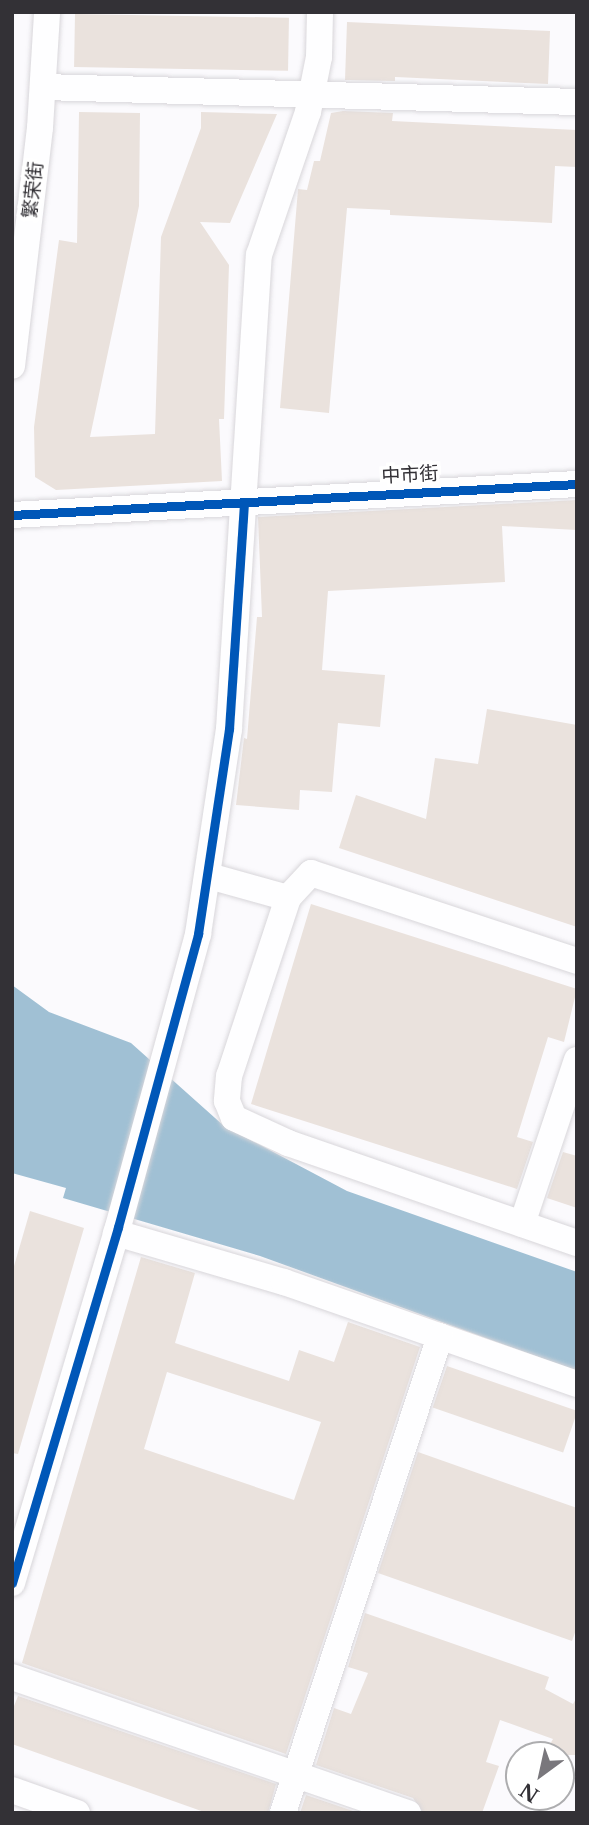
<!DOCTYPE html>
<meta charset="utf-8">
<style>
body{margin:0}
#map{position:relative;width:589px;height:1825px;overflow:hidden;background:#fbfafd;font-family:"Libre Baskerville","Noto Sans SC",serif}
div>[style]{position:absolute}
.water>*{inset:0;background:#a0c0d4}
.building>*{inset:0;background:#eae2dd;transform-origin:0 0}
.roads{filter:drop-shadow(0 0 2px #d8d6da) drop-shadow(0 0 2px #d8d6da)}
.minor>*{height:26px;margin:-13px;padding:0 13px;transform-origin:13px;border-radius:13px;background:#fefeff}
.cycleway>*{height:9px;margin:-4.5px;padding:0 4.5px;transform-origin:4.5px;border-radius:4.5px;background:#0057b8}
span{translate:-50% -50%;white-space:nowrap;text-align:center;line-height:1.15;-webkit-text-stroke:7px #fff;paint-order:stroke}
.street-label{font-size:19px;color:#333136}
.frame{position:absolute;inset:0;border:14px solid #333136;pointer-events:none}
.north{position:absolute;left:505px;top:1741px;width:70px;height:70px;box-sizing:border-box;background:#fff;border:2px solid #adadaf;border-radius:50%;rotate:213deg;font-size:19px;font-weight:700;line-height:28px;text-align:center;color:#333136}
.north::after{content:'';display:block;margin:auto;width:24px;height:32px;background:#79777c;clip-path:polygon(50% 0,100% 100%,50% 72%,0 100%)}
</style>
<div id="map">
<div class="water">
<i style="clip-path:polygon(12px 985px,49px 1012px,131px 1043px,224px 1126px,347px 1191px,577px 1272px,577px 1371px,260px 1256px,63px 1198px,66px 1188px,12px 1173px)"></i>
</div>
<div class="building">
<i style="left:75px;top:14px;width:214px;height:53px;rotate:1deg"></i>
<i style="clip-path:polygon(347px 22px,550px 31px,548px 84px,395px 77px,395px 81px,345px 80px)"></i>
<i style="clip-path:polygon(343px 111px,393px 113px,392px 121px,577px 130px,577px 167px,555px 166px,552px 223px,390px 215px,390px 210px,347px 208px,329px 413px,280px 408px,298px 189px,307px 190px,314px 161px,320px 161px,331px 113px)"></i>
<i style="clip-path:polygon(79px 112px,140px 113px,139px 206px,90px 437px,155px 434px,161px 237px,201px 128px,201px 112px,277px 114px,230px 223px,200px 222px,229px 265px,224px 419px,219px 419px,222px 481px,56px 490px,35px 477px,34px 427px,59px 240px,77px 243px)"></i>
<i style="clip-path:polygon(577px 500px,577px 530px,502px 526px,505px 582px,328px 591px,322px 670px,385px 675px,380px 727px,338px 723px,332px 792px,300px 790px,299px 810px,236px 805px,244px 738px,247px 739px,257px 617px,262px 617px,258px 517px)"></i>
<i style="clip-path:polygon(487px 709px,577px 725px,577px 927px,339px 848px,356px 795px,426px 819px,435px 758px,478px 764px)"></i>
<i style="clip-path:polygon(311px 904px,577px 989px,564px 1042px,548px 1037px,517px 1137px,533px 1142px,517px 1189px,251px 1104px)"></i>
<i style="clip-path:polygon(563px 1152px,577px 1156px,577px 1208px,547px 1198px)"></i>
<i style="clip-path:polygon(30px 1211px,84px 1228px,18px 1454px,12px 1453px,12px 1273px)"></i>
<i style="clip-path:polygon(evenodd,141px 1257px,195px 1273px,175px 1343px,289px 1381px,299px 1350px,334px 1362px,348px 1322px,420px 1347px,286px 1754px,22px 1663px,141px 1257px,167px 1372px,321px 1422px,294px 1500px,144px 1449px,167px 1372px)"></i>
<i style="left:447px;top:1366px;width:138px;height:44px;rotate:19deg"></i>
<i style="clip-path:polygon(418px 1452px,577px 1508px,577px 1627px,572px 1641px,378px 1573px)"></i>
<i style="clip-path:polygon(365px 1613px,549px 1677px,545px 1689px,573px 1704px,577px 1697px,577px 1755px,544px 1755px,553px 1739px,500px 1720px,486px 1762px,499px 1766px,482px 1813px,423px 1813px,413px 1798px,316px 1765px,334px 1708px,351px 1714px,368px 1673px,348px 1667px)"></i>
<i style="clip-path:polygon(18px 1696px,276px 1784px,268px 1813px,207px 1813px,12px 1744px,12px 1711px)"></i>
<i style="clip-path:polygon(306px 1795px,359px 1813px,300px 1813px)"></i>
</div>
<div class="roads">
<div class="minor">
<i style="left:43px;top:87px;width:534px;rotate:1.61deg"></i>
<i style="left:12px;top:366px;width:240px;rotate:-83.3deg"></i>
<i style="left:40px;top:128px;width:116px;rotate:-86.5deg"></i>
<i style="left:12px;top:515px;width:566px;rotate:-3.14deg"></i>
<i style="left:209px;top:876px;width:82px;rotate:15.6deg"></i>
<i style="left:577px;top:961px;width:280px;rotate:-161.7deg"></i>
<i style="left:311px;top:873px;width:34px;rotate:133deg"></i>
<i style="left:288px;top:898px;width:188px;rotate:108.3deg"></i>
<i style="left:229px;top:1076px;width:25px;rotate:95deg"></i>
<i style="left:227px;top:1101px;width:18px;rotate:68deg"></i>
<i style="left:234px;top:1118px;width:60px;rotate:24.8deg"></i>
<i style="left:288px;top:1143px;width:306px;rotate:19.1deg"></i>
<i style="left:522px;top:1224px;width:173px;rotate:-71.5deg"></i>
<i style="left:116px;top:1233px;width:175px;rotate:16.3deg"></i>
<i style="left:284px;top:1282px;width:310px;rotate:19.2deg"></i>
<i style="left:12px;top:1583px;width:371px;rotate:-73.4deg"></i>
<i style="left:118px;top:1227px;width:304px;rotate:-74.7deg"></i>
<i style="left:198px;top:934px;width:207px;rotate:-81.4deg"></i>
<i style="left:229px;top:729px;width:475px;rotate:-86.4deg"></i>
<i style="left:259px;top:255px;width:151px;rotate:-71.1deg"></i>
<i style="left:308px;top:112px;width:56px;rotate:-78.7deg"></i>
<i style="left:319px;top:57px;width:45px;rotate:-88.7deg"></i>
<i style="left:12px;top:1677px;width:419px;rotate:19deg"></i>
<i style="left:12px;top:1790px;width:69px;rotate:19.5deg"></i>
<i style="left:283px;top:1813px;width:502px;rotate:-71.78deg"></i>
</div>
</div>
<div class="cycleway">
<i style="left:12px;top:515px;width:566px;rotate:-3.14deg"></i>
<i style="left:12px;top:1583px;width:371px;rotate:-73.4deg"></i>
<i style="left:118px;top:1227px;width:304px;rotate:-74.7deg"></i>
<i style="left:198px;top:934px;width:207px;rotate:-81.4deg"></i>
<i style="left:229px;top:729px;width:227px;rotate:-86.2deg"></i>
</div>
<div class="street-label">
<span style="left:33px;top:190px;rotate:-84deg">繁荣街</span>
<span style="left:410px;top:475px;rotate:-3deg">中市街</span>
</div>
<div class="frame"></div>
<div class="north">N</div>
</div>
